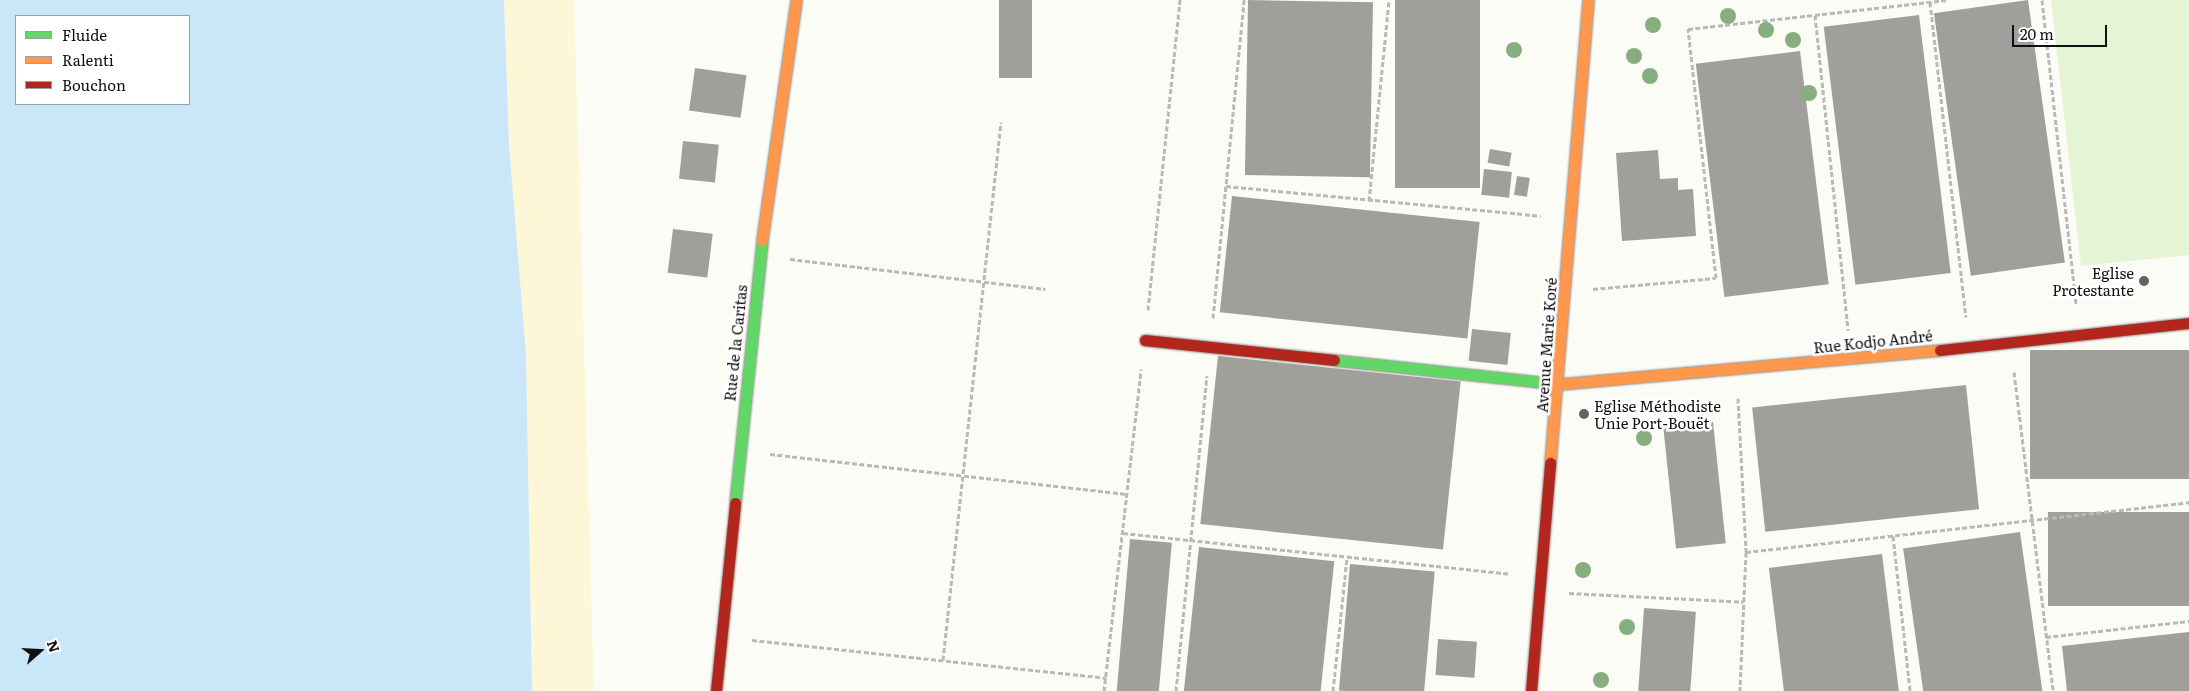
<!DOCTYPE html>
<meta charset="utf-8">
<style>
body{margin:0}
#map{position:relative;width:2189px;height:691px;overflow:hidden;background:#fcfcf7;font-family:Literata,serif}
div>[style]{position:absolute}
.green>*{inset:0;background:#e5f4d5}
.sand>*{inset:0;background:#fdf7d7}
.water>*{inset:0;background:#cae6f9}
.building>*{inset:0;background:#a09f9c;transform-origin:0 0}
.path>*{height:3px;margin-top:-1.5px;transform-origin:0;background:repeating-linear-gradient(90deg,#b9b9b8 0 5px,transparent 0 7.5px)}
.roads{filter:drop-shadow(0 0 1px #8d8d8b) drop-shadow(0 0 1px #8d8d8b)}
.fast>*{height:11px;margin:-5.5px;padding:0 5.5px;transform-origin:5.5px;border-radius:5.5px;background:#63d668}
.slow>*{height:11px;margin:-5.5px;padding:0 5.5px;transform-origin:5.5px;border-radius:5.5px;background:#ff974d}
.jam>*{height:11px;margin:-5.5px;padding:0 5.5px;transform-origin:5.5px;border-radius:5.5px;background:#b3261e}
.trees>*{width:16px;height:16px;margin:-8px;border-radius:50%;background:#87ae7e}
.dots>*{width:14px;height:14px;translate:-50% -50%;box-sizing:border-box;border:2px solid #fff;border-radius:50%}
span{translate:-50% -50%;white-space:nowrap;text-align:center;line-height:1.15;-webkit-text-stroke:5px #fff;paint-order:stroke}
.poi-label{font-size:15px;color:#101010}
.right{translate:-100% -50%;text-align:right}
.left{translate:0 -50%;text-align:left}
.street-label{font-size:15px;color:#101010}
.legend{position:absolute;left:15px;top:15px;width:175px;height:90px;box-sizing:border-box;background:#fff;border:1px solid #9f9f9f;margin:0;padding:6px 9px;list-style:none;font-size:15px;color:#101010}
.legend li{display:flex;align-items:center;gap:10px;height:25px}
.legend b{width:25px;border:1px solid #9f9f9f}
.north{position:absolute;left:15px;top:626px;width:50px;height:50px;-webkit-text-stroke:4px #fff;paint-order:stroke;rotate:71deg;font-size:14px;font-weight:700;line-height:20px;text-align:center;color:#101010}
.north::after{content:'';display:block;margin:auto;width:18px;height:22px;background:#101010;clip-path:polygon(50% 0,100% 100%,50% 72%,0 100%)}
.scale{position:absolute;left:2012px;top:25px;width:95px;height:22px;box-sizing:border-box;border:2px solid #101010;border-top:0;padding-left:6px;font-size:15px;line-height:18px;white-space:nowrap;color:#101010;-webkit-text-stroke:4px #fff;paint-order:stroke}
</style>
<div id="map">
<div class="green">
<i style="clip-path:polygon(2051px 0,2189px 0,2189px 255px,2081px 266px)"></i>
</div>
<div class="sand">
<i style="clip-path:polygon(504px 0,574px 0,594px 691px,532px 691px,526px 355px,509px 145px)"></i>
</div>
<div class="water">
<i style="clip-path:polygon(evenodd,0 0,504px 0,509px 145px,526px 355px,532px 691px,0 691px,0 0,16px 16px,189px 16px,189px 104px,16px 104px,16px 16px)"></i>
</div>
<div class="building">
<i style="left:999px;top:0;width:33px;height:78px"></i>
<i style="left:1248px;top:0;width:125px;height:175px;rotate:1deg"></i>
<i style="left:1395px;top:0;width:85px;height:188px"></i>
<i style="left:2028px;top:0;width:265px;height:95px;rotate:82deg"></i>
<i style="left:1919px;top:15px;width:260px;height:96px;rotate:83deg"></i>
<i style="left:1800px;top:51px;width:235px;height:105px;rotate:83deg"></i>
<i style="left:695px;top:68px;width:52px;height:43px;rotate:8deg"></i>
<i style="left:683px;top:141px;width:36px;height:38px;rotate:6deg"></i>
<i style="left:1490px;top:149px;width:22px;height:14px;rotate:10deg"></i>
<i style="clip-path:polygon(1658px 150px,1660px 179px,1678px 178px,1678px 190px,1693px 189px,1696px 236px,1622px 241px,1616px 153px)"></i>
<i style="left:1484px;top:169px;width:28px;height:26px;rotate:6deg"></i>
<i style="left:1517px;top:176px;width:13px;height:19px;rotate:9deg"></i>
<i style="left:1232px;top:196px;width:249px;height:117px;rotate:6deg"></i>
<i style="left:673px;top:229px;width:40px;height:44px;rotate:7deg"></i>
<i style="left:1472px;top:329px;width:39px;height:32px;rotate:6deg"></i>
<i style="left:2189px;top:350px;width:129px;height:159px;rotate:90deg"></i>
<i style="left:1218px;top:356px;width:244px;height:169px;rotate:6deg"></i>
<i style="left:1966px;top:385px;width:125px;height:215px;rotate:84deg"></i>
<i style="left:1713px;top:422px;width:122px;height:50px;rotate:84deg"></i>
<i style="left:2189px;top:512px;width:94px;height:141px;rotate:90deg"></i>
<i style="left:2020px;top:532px;width:161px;height:118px;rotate:82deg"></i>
<i style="left:1130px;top:539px;width:42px;height:153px;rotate:5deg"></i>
<i style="left:1199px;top:547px;width:136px;height:145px;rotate:6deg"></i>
<i style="left:1882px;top:554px;width:138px;height:114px;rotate:83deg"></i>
<i style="left:1350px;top:564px;width:85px;height:127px;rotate:5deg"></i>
<i style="left:1644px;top:608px;width:52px;height:83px;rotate:4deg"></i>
<i style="clip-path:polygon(2189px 632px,2189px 691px,2067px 691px,2062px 646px)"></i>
<i style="left:1438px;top:639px;width:39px;height:36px;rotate:4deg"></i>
</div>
<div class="path">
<i style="left:2042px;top:0;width:307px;rotate:83.6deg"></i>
<i style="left:1930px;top:2px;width:317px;rotate:83.5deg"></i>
<i style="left:1815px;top:15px;width:317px;rotate:84deg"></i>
<i style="left:1226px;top:186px;width:316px;rotate:5.4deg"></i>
<i style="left:1369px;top:201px;width:202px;rotate:-84.3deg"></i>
<i style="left:790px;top:259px;width:257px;rotate:6.7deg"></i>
<i style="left:1593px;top:289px;width:123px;rotate:-5.1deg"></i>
<i style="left:1716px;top:278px;width:251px;rotate:-96.4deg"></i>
<i style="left:1688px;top:29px;width:261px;rotate:-6.4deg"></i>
<i style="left:1148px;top:310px;width:312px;rotate:-84.1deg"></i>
<i style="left:1213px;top:318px;width:320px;rotate:-84.4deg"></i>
<i style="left:2014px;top:372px;width:321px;rotate:83deg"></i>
<i style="left:1738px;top:398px;width:154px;rotate:87deg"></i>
<i style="left:1746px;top:552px;width:139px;rotate:92.5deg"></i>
<i style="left:770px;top:454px;width:359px;rotate:6.4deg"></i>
<i style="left:1123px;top:533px;width:389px;rotate:6deg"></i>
<i style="left:1893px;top:536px;width:156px;rotate:83.7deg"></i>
<i style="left:1746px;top:552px;width:446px;rotate:-6.4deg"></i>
<i style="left:1569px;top:593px;width:175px;rotate:2.9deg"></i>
<i style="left:2046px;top:637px;width:144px;rotate:-6.4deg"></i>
<i style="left:752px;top:640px;width:356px;rotate:6.1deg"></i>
<i style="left:943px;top:660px;width:541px;rotate:-83.85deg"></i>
<i style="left:1104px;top:691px;width:324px;rotate:-83.4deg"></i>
<i style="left:1176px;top:691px;width:317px;rotate:-84.4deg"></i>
<i style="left:1333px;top:691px;width:135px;rotate:-84deg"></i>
</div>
<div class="roads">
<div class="fast">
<i style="left:1334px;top:360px;width:227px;rotate:6.1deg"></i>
<i style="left:735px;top:503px;width:264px;rotate:-84.1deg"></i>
</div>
<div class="slow">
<i style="left:762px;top:240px;width:242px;rotate:-81.9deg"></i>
<i style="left:1560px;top:384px;width:382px;rotate:-5.1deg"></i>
<i style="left:1550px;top:463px;width:465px;rotate:-85.3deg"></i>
</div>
<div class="jam">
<i style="left:1145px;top:340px;width:190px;rotate:6deg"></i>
<i style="left:1940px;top:350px;width:250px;rotate:-6.2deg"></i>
<i style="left:716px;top:691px;width:189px;rotate:-84.2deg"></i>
<i style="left:1531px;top:691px;width:229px;rotate:-85.2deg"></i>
</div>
</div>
<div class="trees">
<i style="left:1728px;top:16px"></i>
<i style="left:1653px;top:25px"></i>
<i style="left:1766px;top:30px"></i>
<i style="left:1793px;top:40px"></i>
<i style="left:1514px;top:50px"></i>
<i style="left:1634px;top:56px"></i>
<i style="left:1650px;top:76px"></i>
<i style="left:1809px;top:93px"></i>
<i style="left:1644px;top:438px"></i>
<i style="left:1583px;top:570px"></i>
<i style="left:1627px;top:627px"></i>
<i style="left:1601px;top:680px"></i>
</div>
<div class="dots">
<i style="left:2144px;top:281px;background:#636361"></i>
<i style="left:1584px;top:414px;background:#636361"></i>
</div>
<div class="poi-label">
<span class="right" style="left:2134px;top:281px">Eglise<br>Protestante</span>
<span class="left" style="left:1594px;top:414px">Eglise Méthodiste<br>Unie Port-Bouët</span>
</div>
<div class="street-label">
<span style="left:1873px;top:341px;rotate:-6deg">Rue Kodjo André</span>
<span style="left:735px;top:343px;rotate:-84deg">Rue de la Caritas</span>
<span style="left:1546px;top:345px;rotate:-86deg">Avenue Marie Koré</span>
</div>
<ul class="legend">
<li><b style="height:6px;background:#63d668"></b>Fluide</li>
<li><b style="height:6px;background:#ff974d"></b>Ralenti</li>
<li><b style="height:6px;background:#b3261e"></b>Bouchon</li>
</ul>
<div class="north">N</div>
<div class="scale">20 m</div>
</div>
